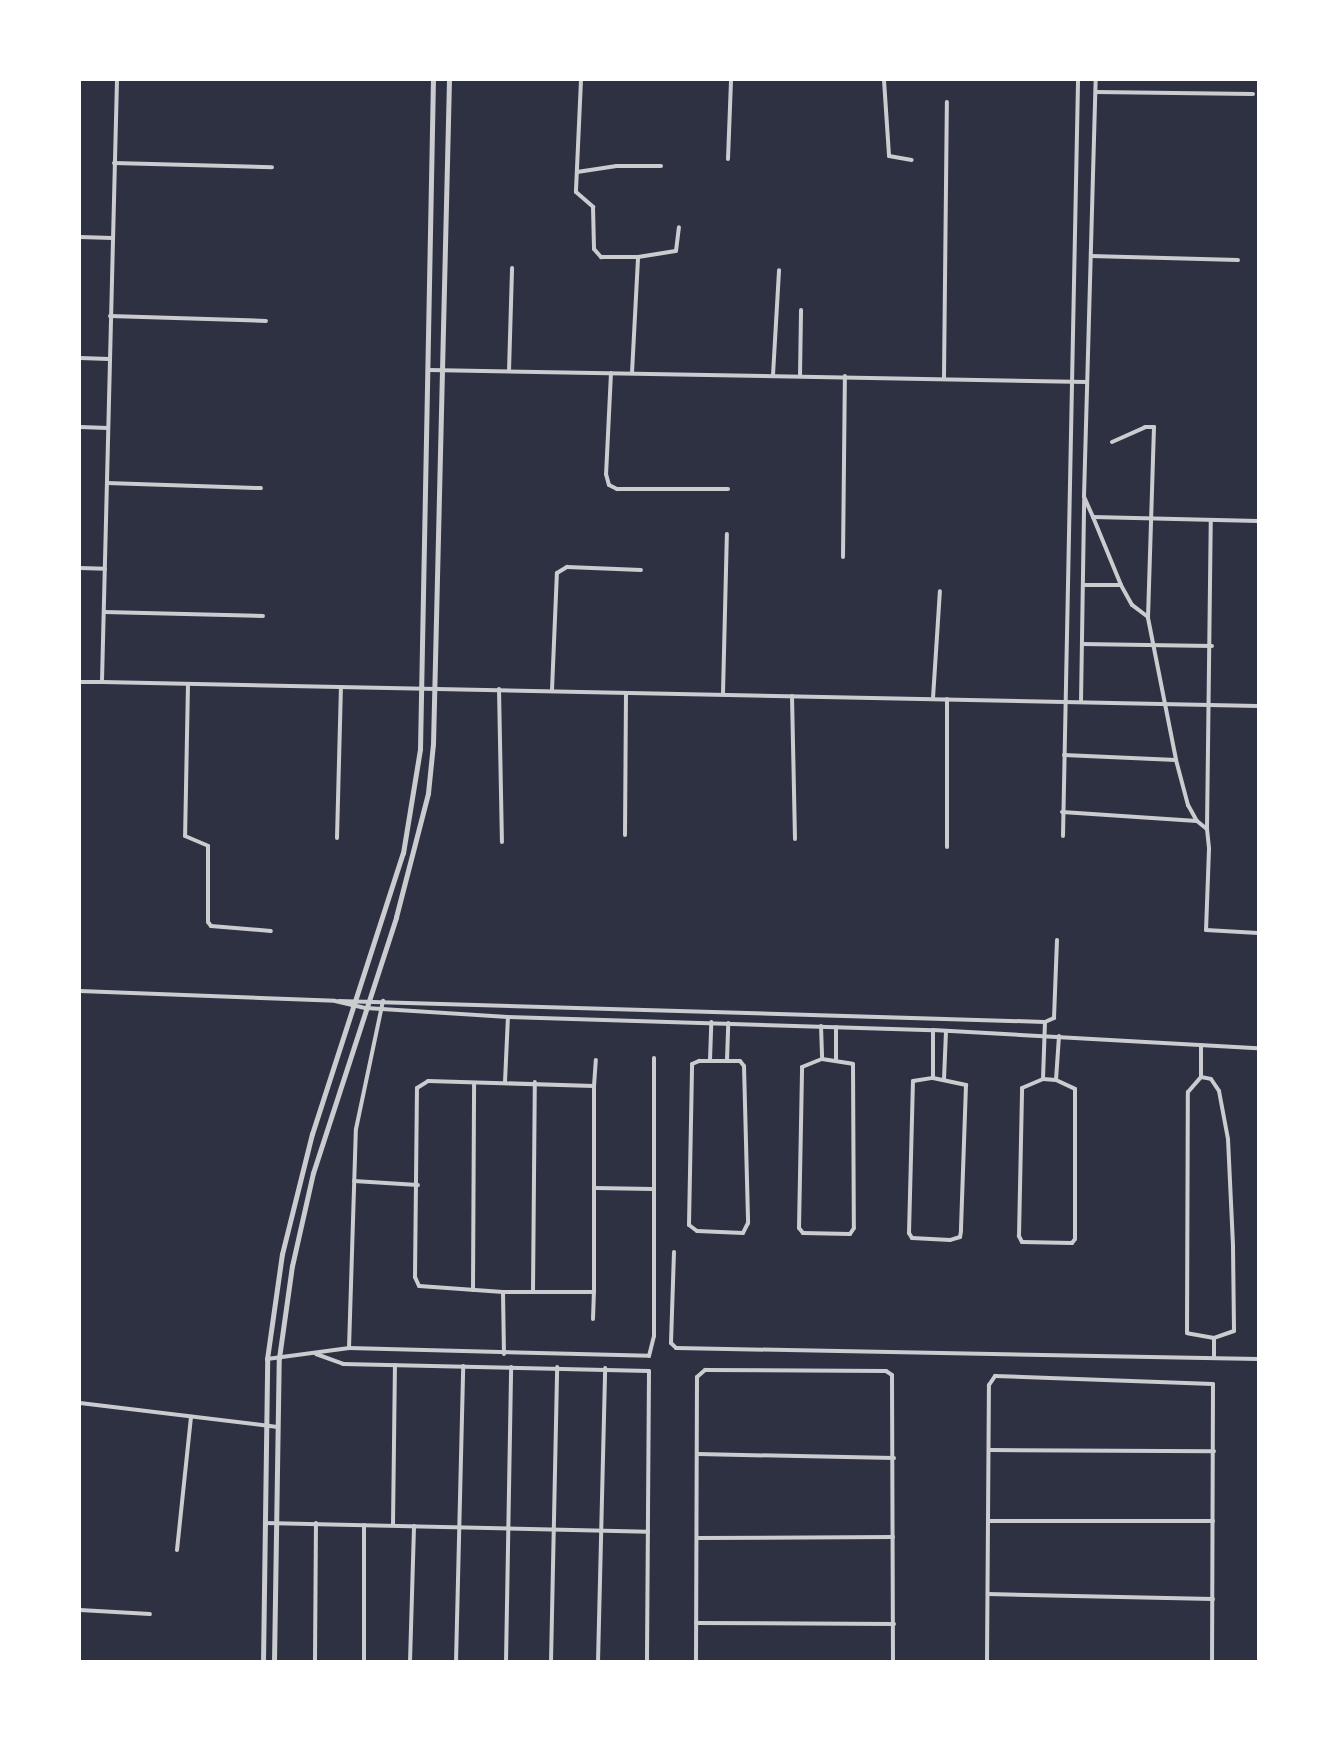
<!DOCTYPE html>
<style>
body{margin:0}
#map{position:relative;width:1338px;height:1741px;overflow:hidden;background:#2d3142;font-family:"Titillium Web",sans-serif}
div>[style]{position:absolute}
.minor>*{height:4px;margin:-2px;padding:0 2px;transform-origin:2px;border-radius:2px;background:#caccd0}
.tertiary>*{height:5px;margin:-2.5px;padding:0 2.5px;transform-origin:2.5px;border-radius:2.5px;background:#caccd0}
span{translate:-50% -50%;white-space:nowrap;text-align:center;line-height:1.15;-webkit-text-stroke:6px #fff;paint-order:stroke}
.frame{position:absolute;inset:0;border:81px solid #fff;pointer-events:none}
</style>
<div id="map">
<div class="minor">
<i style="left:117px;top:80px;width:602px;rotate:91.43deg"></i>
<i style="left:102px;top:682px;width:1156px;rotate:1.19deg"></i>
<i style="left:581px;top:80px;width:112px;rotate:92.6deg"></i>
<i style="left:576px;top:192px;width:23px;rotate:41deg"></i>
<i style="left:593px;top:207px;width:42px;rotate:88.6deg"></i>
<i style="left:594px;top:249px;width:11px;rotate:49deg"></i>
<i style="left:601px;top:257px;width:37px"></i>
<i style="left:884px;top:80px;width:76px;rotate:86.2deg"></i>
<i style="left:889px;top:156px;width:23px;rotate:10deg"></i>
<i style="left:1096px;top:92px;width:157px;rotate:0.7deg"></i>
<i style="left:728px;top:159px;width:79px;rotate:-87.8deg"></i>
<i style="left:114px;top:163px;width:158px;rotate:1.5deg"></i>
<i style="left:577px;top:172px;width:40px;rotate:-8.5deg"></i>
<i style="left:617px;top:166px;width:44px"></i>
<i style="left:80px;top:237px;width:32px;rotate:2deg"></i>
<i style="left:1091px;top:256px;width:147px;rotate:1.6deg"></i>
<i style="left:110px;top:316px;width:156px;rotate:1.8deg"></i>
<i style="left:80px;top:358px;width:29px;rotate:2deg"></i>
<i style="left:429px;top:370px;width:658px;rotate:1.04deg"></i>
<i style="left:509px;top:371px;width:103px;rotate:-88.3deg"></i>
<i style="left:611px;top:373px;width:101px;rotate:92.8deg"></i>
<i style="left:606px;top:474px;width:11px;rotate:75deg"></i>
<i style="left:609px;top:485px;width:9px;rotate:27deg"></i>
<i style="left:617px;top:489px;width:111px"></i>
<i style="left:632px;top:373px;width:116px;rotate:-87deg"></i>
<i style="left:638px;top:257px;width:38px;rotate:-9deg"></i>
<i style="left:676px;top:251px;width:24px;rotate:-83deg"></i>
<i style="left:773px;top:375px;width:105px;rotate:-86.7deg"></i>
<i style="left:800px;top:376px;width:66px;rotate:-89.1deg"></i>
<i style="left:944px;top:377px;width:275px;rotate:-89.4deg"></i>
<i style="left:80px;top:427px;width:28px;rotate:2deg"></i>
<i style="left:1112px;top:442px;width:36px;rotate:-24deg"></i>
<i style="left:1145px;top:427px;width:9px"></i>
<i style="left:1154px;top:427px;width:191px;rotate:91.8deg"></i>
<i style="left:1148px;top:618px;width:145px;rotate:78.8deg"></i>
<i style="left:1176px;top:760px;width:47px;rotate:75.1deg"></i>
<i style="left:1188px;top:805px;width:18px;rotate:61deg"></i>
<i style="left:107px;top:483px;width:154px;rotate:1.9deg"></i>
<i style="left:1093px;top:517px;width:22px;rotate:-114deg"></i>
<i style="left:1084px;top:497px;width:417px;rotate:-88.4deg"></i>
<i style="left:843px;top:557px;width:181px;rotate:-89.4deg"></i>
<i style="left:80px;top:568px;width:25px;rotate:2deg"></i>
<i style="left:1083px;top:585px;width:38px"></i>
<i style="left:104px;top:612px;width:159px;rotate:1.4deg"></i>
<i style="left:1148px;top:617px;width:20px;rotate:-143deg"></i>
<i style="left:1132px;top:605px;width:23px;rotate:-119deg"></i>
<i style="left:1121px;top:585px;width:74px;rotate:-112.4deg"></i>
<i style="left:1093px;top:517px;width:165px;rotate:1.4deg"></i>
<i style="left:1082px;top:644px;width:130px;rotate:0.9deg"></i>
<i style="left:80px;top:682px;width:22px"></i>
<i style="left:188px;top:684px;width:152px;rotate:91.1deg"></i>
<i style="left:185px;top:836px;width:25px;rotate:23deg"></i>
<i style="left:208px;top:846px;width:76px;rotate:90deg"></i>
<i style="left:208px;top:922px;width:5px;rotate:53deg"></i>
<i style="left:211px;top:926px;width:60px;rotate:4.8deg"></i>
<i style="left:499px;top:689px;width:153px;rotate:88.9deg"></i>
<i style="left:552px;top:690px;width:117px;rotate:-87.6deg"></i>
<i style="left:557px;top:573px;width:12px;rotate:-31deg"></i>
<i style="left:567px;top:567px;width:74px;rotate:2.3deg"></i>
<i style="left:723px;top:693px;width:159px;rotate:-88.6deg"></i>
<i style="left:792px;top:696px;width:143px;rotate:88.8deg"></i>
<i style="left:933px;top:698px;width:107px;rotate:-86.3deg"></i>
<i style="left:947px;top:699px;width:148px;rotate:90deg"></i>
<i style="left:1081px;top:702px;width:202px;rotate:-89.1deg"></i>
<i style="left:1064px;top:755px;width:112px;rotate:2.6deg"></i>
<i style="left:1062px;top:812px;width:135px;rotate:3.8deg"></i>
<i style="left:1197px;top:821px;width:13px;rotate:39deg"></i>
<i style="left:1207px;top:829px;width:20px;rotate:84deg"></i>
<i style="left:1209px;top:849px;width:81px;rotate:92.1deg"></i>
<i style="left:1206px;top:930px;width:52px;rotate:3.3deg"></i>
<i style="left:1207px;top:829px;width:308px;rotate:-89.3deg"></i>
<i style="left:625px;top:835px;width:141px;rotate:-89.6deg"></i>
<i style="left:1063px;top:836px;width:756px;rotate:-88.86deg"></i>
<i style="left:337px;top:838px;width:151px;rotate:-88.5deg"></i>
<i style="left:80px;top:991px;width:255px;rotate:2.2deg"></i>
<i style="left:335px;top:1001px;width:32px;rotate:13deg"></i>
<i style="left:366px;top:1008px;width:142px;rotate:3.6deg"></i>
<i style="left:508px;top:1017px;width:425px;rotate:1.8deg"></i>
<i style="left:933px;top:1030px;width:325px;rotate:3.2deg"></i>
<i style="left:339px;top:1001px;width:706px;rotate:1.7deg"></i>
<i style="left:821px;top:1026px;width:33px;rotate:88deg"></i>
<i style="left:1201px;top:1045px;width:32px;rotate:90deg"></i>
<i style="left:822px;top:1059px;width:31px;rotate:9deg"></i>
<i style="left:853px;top:1064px;width:164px;rotate:89.7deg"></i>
<i style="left:854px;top:1228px;width:7px;rotate:124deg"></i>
<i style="left:850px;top:1234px;width:47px;rotate:-178.8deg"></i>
<i style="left:803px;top:1233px;width:6px;rotate:-129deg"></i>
<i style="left:799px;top:1228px;width:161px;rotate:-88.9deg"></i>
<i style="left:802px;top:1067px;width:22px;rotate:-22deg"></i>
<i style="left:836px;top:1059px;width:32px;rotate:-90deg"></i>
<i style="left:710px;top:1060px;width:38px;rotate:-88deg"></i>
<i style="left:727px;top:1060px;width:37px;rotate:-88deg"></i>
<i style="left:699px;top:1061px;width:41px"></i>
<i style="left:740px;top:1061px;width:6px;rotate:51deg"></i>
<i style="left:744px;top:1066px;width:157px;rotate:88.5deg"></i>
<i style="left:748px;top:1223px;width:11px;rotate:117deg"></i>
<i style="left:743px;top:1233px;width:46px;rotate:-177.5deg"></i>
<i style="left:697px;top:1231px;width:10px;rotate:-143deg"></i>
<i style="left:689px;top:1225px;width:161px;rotate:-88.9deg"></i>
<i style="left:692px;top:1064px;width:8px;rotate:-23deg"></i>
<i style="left:933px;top:1078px;width:34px;rotate:12deg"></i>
<i style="left:966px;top:1085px;width:146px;rotate:92deg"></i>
<i style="left:961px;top:1231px;width:6px;rotate:99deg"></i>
<i style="left:960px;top:1237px;width:10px;rotate:163deg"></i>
<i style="left:950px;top:1240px;width:38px;rotate:-177deg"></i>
<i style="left:912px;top:1238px;width:6px;rotate:-121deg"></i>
<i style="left:909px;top:1233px;width:152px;rotate:-88.5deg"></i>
<i style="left:913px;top:1081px;width:20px;rotate:-9deg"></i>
<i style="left:933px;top:1078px;width:48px;rotate:-90deg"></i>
<i style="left:944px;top:1079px;width:48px;rotate:-87.6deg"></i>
<i style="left:1043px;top:1079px;width:13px;rotate:4deg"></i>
<i style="left:1056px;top:1080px;width:21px;rotate:25deg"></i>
<i style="left:1075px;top:1089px;width:150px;rotate:90deg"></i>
<i style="left:1075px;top:1239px;width:5px;rotate:127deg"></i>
<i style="left:1072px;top:1243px;width:50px;rotate:-178.9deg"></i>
<i style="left:1022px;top:1242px;width:7px;rotate:-117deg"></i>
<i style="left:1019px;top:1236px;width:148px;rotate:-88.8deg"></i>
<i style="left:1022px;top:1088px;width:23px;rotate:-23deg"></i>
<i style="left:1043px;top:1079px;width:57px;rotate:-88deg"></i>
<i style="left:1045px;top:1022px;width:10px;rotate:-24deg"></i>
<i style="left:1054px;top:1018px;width:78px;rotate:-87.8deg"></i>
<i style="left:1056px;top:1080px;width:44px;rotate:-86.1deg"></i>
<i style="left:428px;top:1081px;width:166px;rotate:1.7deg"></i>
<i style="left:594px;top:1086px;width:206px;rotate:90deg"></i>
<i style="left:594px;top:1292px;width:91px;rotate:180deg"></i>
<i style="left:503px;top:1292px;width:84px;rotate:-175.9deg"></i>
<i style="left:419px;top:1286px;width:10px;rotate:-114deg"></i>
<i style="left:415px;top:1277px;width:189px;rotate:-89.4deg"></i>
<i style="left:417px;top:1088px;width:13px;rotate:-32deg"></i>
<i style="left:505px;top:1082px;width:65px;rotate:-87.4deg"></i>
<i style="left:594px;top:1086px;width:26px;rotate:-86deg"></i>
<i style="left:354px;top:1181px;width:64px;rotate:3.6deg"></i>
<i style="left:595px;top:1188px;width:57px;rotate:1deg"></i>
<i style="left:674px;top:1252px;width:91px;rotate:91.9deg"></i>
<i style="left:671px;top:1343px;width:7px;rotate:45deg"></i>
<i style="left:676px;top:1348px;width:582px;rotate:1.08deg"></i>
<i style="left:473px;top:1290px;width:207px;rotate:-89.7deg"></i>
<i style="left:533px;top:1291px;width:209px;rotate:-89.5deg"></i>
<i style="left:503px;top:1292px;width:62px;rotate:89.1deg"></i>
<i style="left:593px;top:1319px;width:27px;rotate:-88deg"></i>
<i style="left:1214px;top:1338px;width:27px;rotate:-170deg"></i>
<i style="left:1187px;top:1333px;width:241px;rotate:-89.8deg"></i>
<i style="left:1188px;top:1092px;width:20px;rotate:-49deg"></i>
<i style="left:1201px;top:1077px;width:10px;rotate:11deg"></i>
<i style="left:1211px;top:1079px;width:14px;rotate:56deg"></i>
<i style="left:1219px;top:1091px;width:49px;rotate:79.4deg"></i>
<i style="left:1228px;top:1139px;width:108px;rotate:87.3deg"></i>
<i style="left:1233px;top:1247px;width:84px;rotate:89.3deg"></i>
<i style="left:1234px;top:1331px;width:21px;rotate:161deg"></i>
<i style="left:1214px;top:1338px;width:20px;rotate:90deg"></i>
<i style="left:349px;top:1348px;width:219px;rotate:-88.2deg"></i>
<i style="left:356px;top:1129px;width:131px;rotate:-78.1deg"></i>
<i style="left:316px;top:1354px;width:29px;rotate:20deg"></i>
<i style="left:343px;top:1364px;width:306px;rotate:1.3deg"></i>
<i style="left:649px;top:1371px;width:291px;rotate:90.4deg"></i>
<i style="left:267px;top:1359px;width:83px;rotate:-7.6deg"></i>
<i style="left:349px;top:1348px;width:300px;rotate:1.5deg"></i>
<i style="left:649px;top:1356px;width:21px;rotate:-76deg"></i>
<i style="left:654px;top:1336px;width:278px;rotate:-90deg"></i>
<i style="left:80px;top:1403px;width:199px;rotate:6.9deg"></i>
<i style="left:990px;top:1450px;width:224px;rotate:0.3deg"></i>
<i style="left:698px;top:1454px;width:196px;rotate:1.2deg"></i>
<i style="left:989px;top:1521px;width:224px"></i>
<i style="left:265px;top:1523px;width:383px;rotate:1.3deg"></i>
<i style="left:393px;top:1525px;width:160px;rotate:-89.3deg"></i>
<i style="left:697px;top:1538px;width:196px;rotate:-0.3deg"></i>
<i style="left:177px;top:1550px;width:134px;rotate:-84deg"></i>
<i style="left:988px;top:1594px;width:225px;rotate:1.3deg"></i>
<i style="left:80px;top:1610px;width:70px;rotate:3.3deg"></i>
<i style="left:696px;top:1623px;width:198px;rotate:0.3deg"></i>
<i style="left:315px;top:1662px;width:139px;rotate:-89.6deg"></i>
<i style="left:364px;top:1662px;width:137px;rotate:-90deg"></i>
<i style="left:410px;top:1662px;width:136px;rotate:-88.3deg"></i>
<i style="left:456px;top:1662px;width:296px;rotate:-88.6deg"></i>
<i style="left:506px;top:1662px;width:295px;rotate:-89deg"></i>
<i style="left:551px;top:1662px;width:295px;rotate:-88.8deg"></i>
<i style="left:598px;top:1662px;width:294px;rotate:-88.6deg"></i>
<i style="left:696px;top:1662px;width:285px;rotate:-89.8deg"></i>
<i style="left:697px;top:1377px;width:11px;rotate:-41deg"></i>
<i style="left:705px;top:1370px;width:181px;rotate:0.3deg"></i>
<i style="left:886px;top:1371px;width:7px;rotate:34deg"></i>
<i style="left:892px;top:1375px;width:287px;rotate:89.8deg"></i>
<i style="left:987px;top:1662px;width:277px;rotate:-89.6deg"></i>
<i style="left:989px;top:1385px;width:11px;rotate:-56deg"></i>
<i style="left:995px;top:1376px;width:218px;rotate:2.1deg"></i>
<i style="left:1213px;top:1384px;width:278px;rotate:90.2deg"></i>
</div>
<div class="tertiary">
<i style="left:263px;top:1662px;width:303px;rotate:-89.2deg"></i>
<i style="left:267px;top:1359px;width:106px;rotate:-81.9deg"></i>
<i style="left:282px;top:1254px;width:124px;rotate:-76deg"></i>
<i style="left:312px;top:1134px;width:295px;rotate:-72.1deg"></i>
<i style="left:403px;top:853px;width:105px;rotate:-80.7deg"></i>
<i style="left:420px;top:749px;width:669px;rotate:-88.89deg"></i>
<i style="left:274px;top:1662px;width:304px;rotate:-89.1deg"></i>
<i style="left:279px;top:1358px;width:93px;rotate:-82deg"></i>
<i style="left:292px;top:1266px;width:95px;rotate:-77.3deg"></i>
<i style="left:313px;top:1173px;width:269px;rotate:-72deg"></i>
<i style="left:396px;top:917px;width:128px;rotate:-75.5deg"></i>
<i style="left:428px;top:793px;width:49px;rotate:-84.2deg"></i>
<i style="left:433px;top:744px;width:664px;rotate:-88.62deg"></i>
</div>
<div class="frame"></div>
</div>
